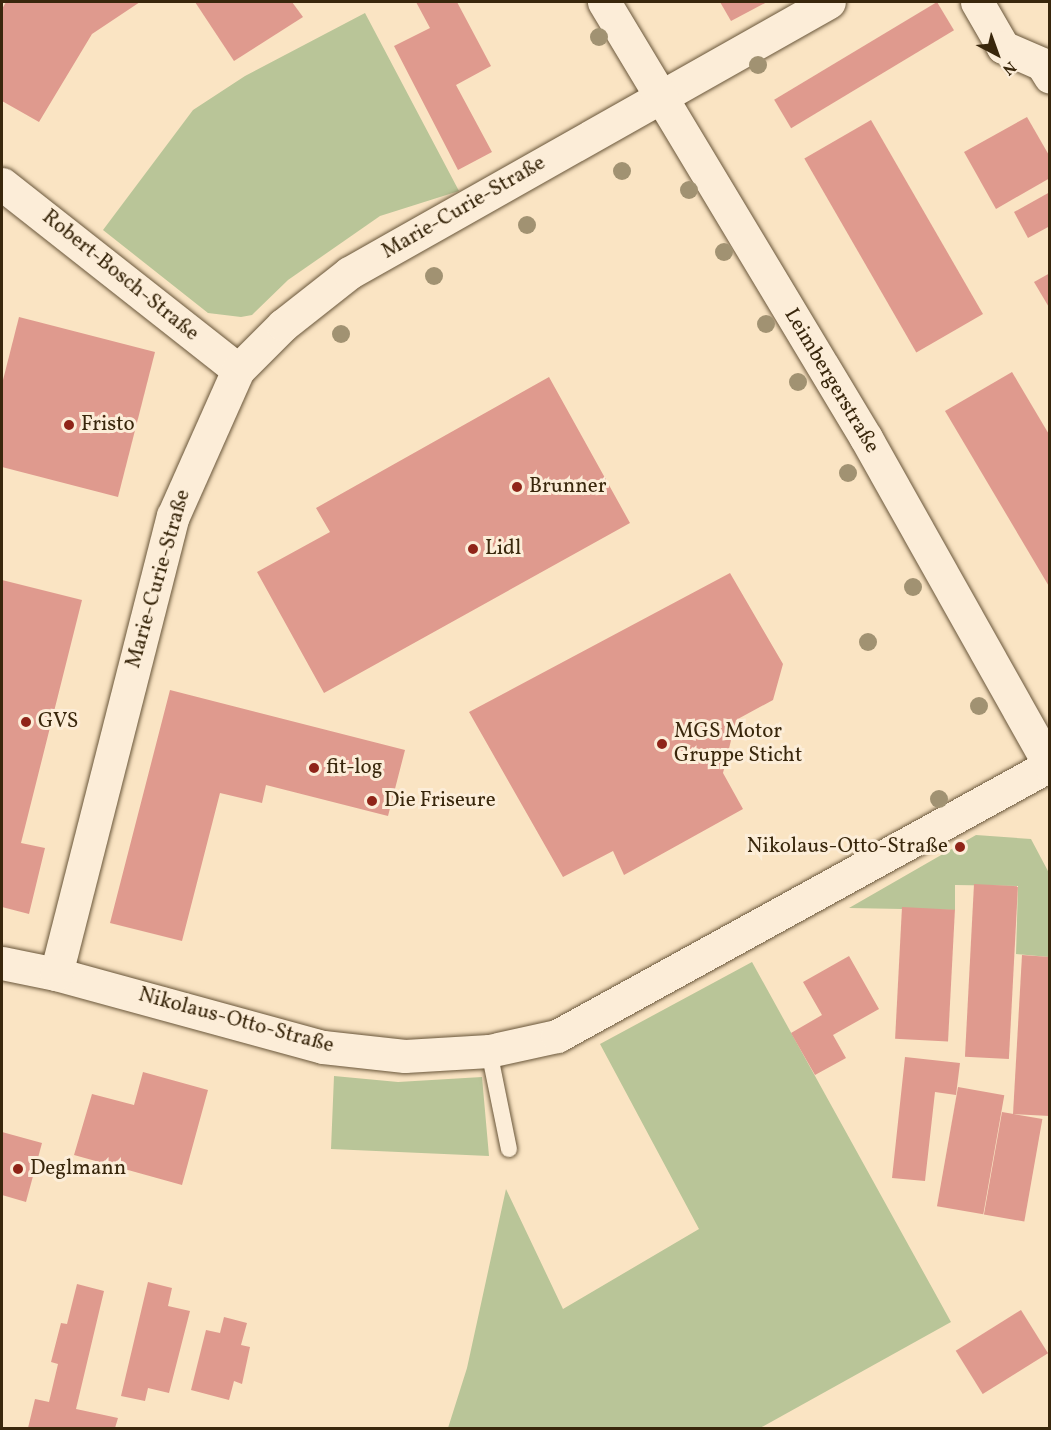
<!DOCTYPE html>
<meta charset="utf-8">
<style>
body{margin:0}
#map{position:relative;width:1051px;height:1430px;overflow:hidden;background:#fae4c3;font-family:Vollkorn,serif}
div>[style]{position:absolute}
.green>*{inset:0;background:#b9c598}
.building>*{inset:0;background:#df9a8e;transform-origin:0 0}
.roads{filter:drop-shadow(0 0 2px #69563a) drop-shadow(0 0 2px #69563a)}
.service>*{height:16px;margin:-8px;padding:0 8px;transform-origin:8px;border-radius:8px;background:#fcedd8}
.minor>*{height:33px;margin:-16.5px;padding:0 16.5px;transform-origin:16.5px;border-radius:16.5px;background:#fcedd8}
.tertiary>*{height:33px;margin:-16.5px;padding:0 16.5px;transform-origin:16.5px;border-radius:16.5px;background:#fcedd8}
.trees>*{width:18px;height:18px;margin:-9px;border-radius:50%;background:#a19272}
.dots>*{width:16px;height:16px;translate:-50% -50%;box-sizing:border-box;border:3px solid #fcedd8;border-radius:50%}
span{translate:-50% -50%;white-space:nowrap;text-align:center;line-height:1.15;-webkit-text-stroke:6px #fcedd8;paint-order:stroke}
.street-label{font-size:21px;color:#39270c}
.poi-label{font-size:21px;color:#39270c}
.left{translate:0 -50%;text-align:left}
.right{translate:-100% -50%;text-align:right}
.frame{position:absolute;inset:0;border:3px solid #39270c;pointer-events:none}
.north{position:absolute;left:967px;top:24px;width:60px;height:60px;-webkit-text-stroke:4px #fcedd8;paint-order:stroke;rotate:139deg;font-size:16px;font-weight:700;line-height:24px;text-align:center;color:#39270c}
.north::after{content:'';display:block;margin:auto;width:21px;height:27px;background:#39270c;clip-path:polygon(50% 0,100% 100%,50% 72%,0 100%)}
</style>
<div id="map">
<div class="green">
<i style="clip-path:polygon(365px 13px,459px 191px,380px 216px,288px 280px,252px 315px,241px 317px,208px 313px,103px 230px,193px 110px,245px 76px)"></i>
<i style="clip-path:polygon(976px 835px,1031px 839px,1049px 873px,1049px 957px,1016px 954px,1018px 886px,955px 885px,955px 910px,849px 908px)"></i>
<i style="clip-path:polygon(752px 962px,951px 1322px,760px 1428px,448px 1428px,467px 1368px,506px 1189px,563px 1309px,699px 1229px,600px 1044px)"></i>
<i style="clip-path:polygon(334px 1076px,398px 1082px,482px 1077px,489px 1156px,331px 1149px)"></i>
</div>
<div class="building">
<i style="clip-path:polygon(6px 2px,140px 2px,92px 34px,39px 122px,2px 101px,2px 9px)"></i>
<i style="clip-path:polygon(195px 2px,292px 2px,303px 17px,234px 61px)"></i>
<i style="clip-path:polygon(416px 2px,457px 2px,491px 66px,456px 85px,492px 152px,458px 170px,394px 46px,430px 28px)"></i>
<i style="clip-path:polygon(720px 2px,767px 2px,731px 21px)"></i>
<i style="left:937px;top:2px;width:33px;height:190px;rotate:59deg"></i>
<i style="clip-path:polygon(1027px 117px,1050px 157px,1050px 178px,996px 209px,964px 152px)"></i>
<i style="left:871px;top:120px;width:224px;height:77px;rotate:60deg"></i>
<i style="clip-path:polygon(1050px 192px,1050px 226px,1028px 238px,1014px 212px)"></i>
<i style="clip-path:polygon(1050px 273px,1050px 309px,1034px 282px)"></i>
<i style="clip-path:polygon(19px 317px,155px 352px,118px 497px,2px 467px,2px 384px)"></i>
<i style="clip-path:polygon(1012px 372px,1050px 436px,1050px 588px,945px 411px)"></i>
<i style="clip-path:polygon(549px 377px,630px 523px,324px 693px,257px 572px,330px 532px,316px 508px)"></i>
<i style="clip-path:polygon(730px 573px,783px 664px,773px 700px,736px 720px,723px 773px,743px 809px,624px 875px,613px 851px,563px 877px,469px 712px)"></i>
<i style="clip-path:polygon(2px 580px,82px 600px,21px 843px,45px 848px,29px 914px,2px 907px)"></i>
<i style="clip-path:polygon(170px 690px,405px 750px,388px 816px,266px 785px,262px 803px,220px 793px,182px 941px,110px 923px)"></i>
<i style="left:974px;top:884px;width:44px;height:173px;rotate:3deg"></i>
<i style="left:902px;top:907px;width:53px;height:132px;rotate:3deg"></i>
<i style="clip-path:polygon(1022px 955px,1050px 957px,1050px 1116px,1013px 1114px)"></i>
<i style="clip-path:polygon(849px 956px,879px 1009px,833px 1035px,846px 1058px,815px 1075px,791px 1033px,822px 1015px,803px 982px)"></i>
<i style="clip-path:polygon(905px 1057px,960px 1063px,956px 1095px,935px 1092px,925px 1181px,892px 1178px)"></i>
<i style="clip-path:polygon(143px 1072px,208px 1090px,182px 1185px,74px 1155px,92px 1094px,134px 1105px)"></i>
<i style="left:958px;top:1087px;width:47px;height:121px;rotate:10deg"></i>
<i style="left:1002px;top:1112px;width:41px;height:104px;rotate:10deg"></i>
<i style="clip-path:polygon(2px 1132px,42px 1143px,26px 1202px,2px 1195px)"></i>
<i style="clip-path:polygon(148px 1282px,172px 1288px,168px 1306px,190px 1311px,169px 1393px,148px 1388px,145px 1401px,121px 1396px)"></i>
<i style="clip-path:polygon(77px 1284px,104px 1291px,76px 1409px,118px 1418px,115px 1428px,28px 1428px,35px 1399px,49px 1402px,58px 1364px,51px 1362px,61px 1323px,67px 1324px)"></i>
<i style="left:1021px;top:1310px;width:51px;height:77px;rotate:58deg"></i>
<i style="clip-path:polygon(224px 1317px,247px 1323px,241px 1345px,250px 1347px,242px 1384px,234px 1381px,229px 1400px,191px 1390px,206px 1330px,220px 1333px)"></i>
</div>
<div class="roads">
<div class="service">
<i style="left:489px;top:1051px;width:100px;rotate:78.5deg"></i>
</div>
<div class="minor">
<i style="left:977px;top:2px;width:52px;rotate:60deg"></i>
<i style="left:1003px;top:47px;width:43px;rotate:23.6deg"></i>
<i style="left:1042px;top:64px;width:15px;rotate:58deg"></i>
<i style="left:2px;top:184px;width:300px;rotate:38.2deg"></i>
<i style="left:2px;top:963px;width:55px;rotate:11.5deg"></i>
<i style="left:56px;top:974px;width:277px;rotate:15.3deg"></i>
<i style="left:323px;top:1047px;width:82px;rotate:6.3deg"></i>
<i style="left:405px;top:1056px;width:84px;rotate:-3.4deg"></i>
<i style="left:489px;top:1051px;width:70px;rotate:-12.4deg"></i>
<i style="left:557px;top:1036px;width:563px;rotate:-28.8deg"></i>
<i style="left:56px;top:974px;width:473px;rotate:-75.7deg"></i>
<i style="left:173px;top:516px;width:160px;rotate:-66deg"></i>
<i style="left:238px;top:370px;width:64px;rotate:-45deg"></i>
<i style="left:283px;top:325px;width:84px;rotate:-38.2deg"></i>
<i style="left:349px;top:273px;width:551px;rotate:-29.45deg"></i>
</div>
<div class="tertiary">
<i style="left:604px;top:2px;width:509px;rotate:59deg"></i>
<i style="left:866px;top:438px;width:376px;rotate:60.7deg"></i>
</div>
</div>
<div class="trees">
<i style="left:599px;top:37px"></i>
<i style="left:758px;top:65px"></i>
<i style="left:622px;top:171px"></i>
<i style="left:689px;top:190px"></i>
<i style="left:527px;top:225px"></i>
<i style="left:724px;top:252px"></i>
<i style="left:434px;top:276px"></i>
<i style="left:766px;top:324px"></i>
<i style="left:341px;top:334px"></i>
<i style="left:798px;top:382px"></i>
<i style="left:848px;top:473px"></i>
<i style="left:913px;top:587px"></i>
<i style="left:868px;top:642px"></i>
<i style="left:979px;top:706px"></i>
<i style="left:939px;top:799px"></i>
</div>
<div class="dots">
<i style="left:69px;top:425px;background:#8f2418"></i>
<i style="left:517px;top:487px;background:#8f2418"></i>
<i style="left:473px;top:549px;background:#8f2418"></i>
<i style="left:26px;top:722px;background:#8f2418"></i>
<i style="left:662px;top:744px;background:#8f2418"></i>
<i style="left:314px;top:768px;background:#8f2418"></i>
<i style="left:372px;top:801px;background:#8f2418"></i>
<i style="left:960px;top:847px;background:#8f2418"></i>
<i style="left:18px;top:1169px;background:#8f2418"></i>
</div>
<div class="street-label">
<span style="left:464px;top:208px;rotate:-30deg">Marie-Curie-Straße</span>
<span style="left:120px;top:276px;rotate:39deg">Robert-Bosch-Straße</span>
<span style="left:831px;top:381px;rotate:59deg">Leimbergerstraße</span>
<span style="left:159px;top:579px;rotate:-74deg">Marie-Curie-Straße</span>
<span style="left:236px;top:1021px;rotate:15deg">Nikolaus-Otto-Straße</span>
</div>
<div class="poi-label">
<span class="left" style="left:81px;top:425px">Fristo</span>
<span class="left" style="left:529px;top:487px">Brunner</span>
<span class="left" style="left:485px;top:549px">Lidl</span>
<span class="left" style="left:38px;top:722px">GVS</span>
<span class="left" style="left:674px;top:744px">MGS Motor<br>Gruppe Sticht</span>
<span class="left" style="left:326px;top:768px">fit-log</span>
<span class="left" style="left:384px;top:801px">Die Friseure</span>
<span class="right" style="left:948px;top:847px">Nikolaus-Otto-Straße</span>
<span class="left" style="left:30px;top:1169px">Deglmann</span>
</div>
<div class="frame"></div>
<div class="north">N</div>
</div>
